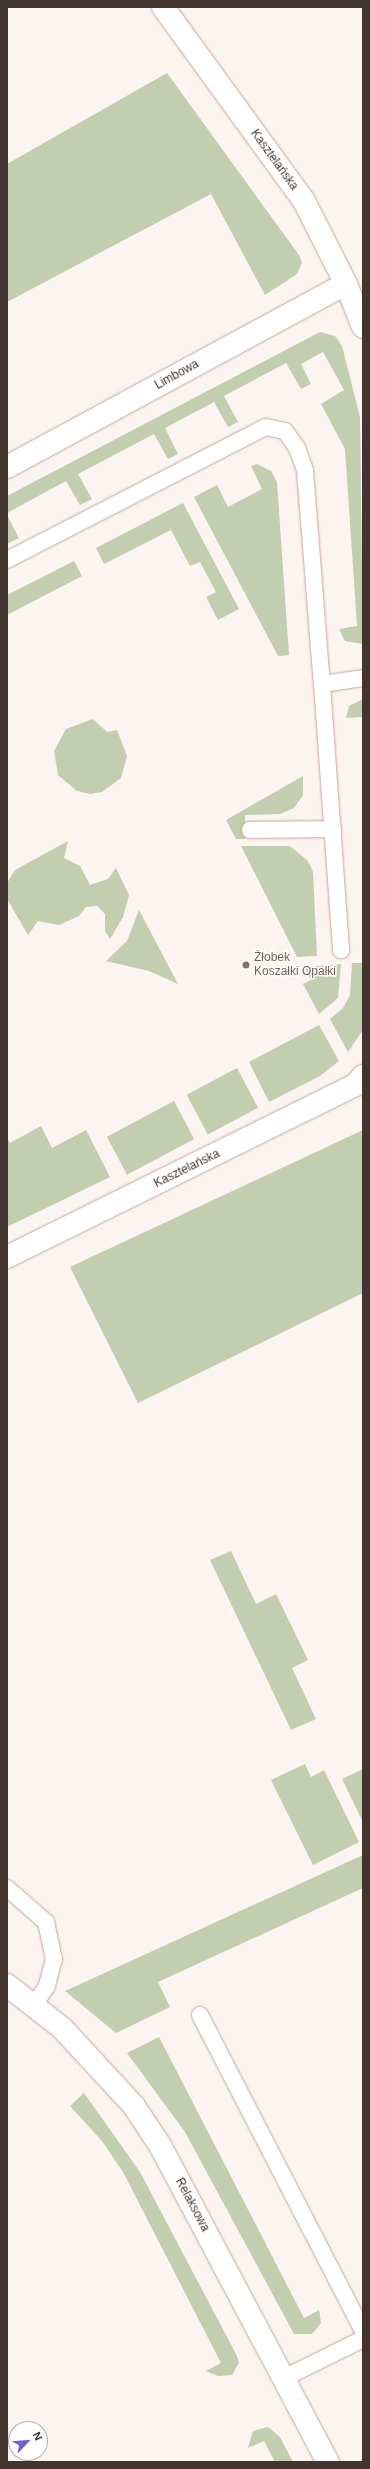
<!DOCTYPE html>
<meta charset="utf-8">
<style>
body{margin:0}
#map{position:relative;width:370px;height:2469px;overflow:hidden;background:#fbf4f1;font-family:Helvetica,sans-serif}
div>[style]{position:absolute}
.green>*{inset:0;background:#c3cdaf;transform-origin:0 0}
.roads{filter:drop-shadow(0 0 1px #c7a596) drop-shadow(0 0 1px #c7a596)}
.lane>*{height:16px;margin:-8px;padding:0 8px;transform-origin:8px;border-radius:8px;background:#fff}
.street>*{height:22px;margin:-11px;padding:0 11px;transform-origin:11px;border-radius:11px;background:#fff}
.dots>*{width:11px;height:11px;translate:-50% -50%;box-sizing:border-box;border:2px solid #fff;border-radius:50%}
span{translate:-50% -50%;white-space:nowrap;text-align:center;line-height:1.15;-webkit-text-stroke:3px #fff;paint-order:stroke}
.street-label{font-size:12px;color:#42342e}
.education-label{font-size:12px;color:#785e54}
.left{translate:0 -50%;text-align:left}
.frame{position:absolute;inset:0;border:8px solid #42342e;pointer-events:none}
.north{position:absolute;left:8px;top:2421px;width:40px;height:40px;box-sizing:border-box;background:#fff;border:1px solid #b3aeab;border-radius:50%;rotate:64deg;font-size:11px;font-weight:700;line-height:16px;text-align:center;color:#42342e}
.north::after{content:'';display:block;margin:auto;width:14px;height:18px;background:#6c60da;clip-path:polygon(50% 0,100% 100%,50% 72%,0 100%)}
</style>
<div id="map">
<div class="green">
<i style="clip-path:polygon(167px 73px,299px 255px,302px 263px,297px 274px,265px 295px,211px 194px,7px 302px,7px 164px)"></i>
<i style="clip-path:polygon(320px 332px,335px 336px,342px 346px,360px 417px,363px 644px,345px 641px,339px 629px,357px 626px,345px 449px,321px 404px,344px 390px,323px 352px,301px 364px,311px 384px,301px 389px,286px 363px,224px 396px,238px 422px,228px 427px,214px 402px,165px 428px,178px 454px,168px 459px,154px 434px,78px 474px,92px 499px,80px 505px,66px 481px,7px 513px,7px 496px)"></i>
<i style="clip-path:polygon(257px 464px,271px 471px,277px 482px,289px 655px,278px 656px,194px 497px,217px 485px,228px 507px,262px 489px,251px 466px)"></i>
<i style="clip-path:polygon(183px 503px,239px 609px,218px 620px,206px 597px,216px 592px,200px 562px,190px 566px,171px 530px,104px 564px,96px 548px)"></i>
<i style="clip-path:polygon(7px 515px,19px 538px,7px 544px)"></i>
<i style="clip-path:polygon(74px 561px,82px 576px,7px 615px,7px 595px)"></i>
<i style="clip-path:polygon(363px 699px,363px 731px,362px 717px,346px 718px,349px 706px)"></i>
<i style="clip-path:polygon(93px 719px,107px 732px,117px 730px,127px 756px,121px 778px,102px 792px,90px 794px,77px 791px,58px 775px,54px 751px,66px 729px)"></i>
<i style="clip-path:polygon(303px 776px,303px 795px,294px 808px,280px 814px,245px 815px,245px 839px,236px 839px,226px 820px)"></i>
<i style="clip-path:polygon(68px 841px,64px 858px,80px 866px,90px 885px,108px 879px,116px 868px,129px 895px,123px 917px,110px 939px,105px 931px,105px 914px,97px 906px,86px 907px,79px 916px,59px 925px,38px 921px,28px 935px,7px 899px,7px 883px,15px 870px)"></i>
<i style="clip-path:polygon(241px 846px,290px 846px,308px 861px,313px 872px,317px 956px,297px 957px)"></i>
<i style="clip-path:polygon(139px 910px,178px 984px,149px 971px,106px 961px,127px 941px)"></i>
<i style="clip-path:polygon(352px 963px,363px 963px,363px 1030px,348px 1052px,330px 1019px,343px 1008px,350px 995px)"></i>
<i style="clip-path:polygon(341px 964px,338px 998px,319px 1014px,303px 984px,311px 980px,304px 967px)"></i>
<i style="clip-path:polygon(319px 1025px,339px 1061px,320px 1076px,269px 1102px,249px 1062px)"></i>
<i style="left:237px;top:1068px;width:45px;height:57px;rotate:62deg"></i>
<i style="left:174px;top:1101px;width:43px;height:76px;rotate:62deg"></i>
<i style="clip-path:polygon(41px 1126px,52px 1148px,86px 1130px,110px 1177px,7px 1227px,7px 1138px,10px 1143px)"></i>
<i style="clip-path:polygon(363px 1130px,363px 1293px,138px 1403px,70px 1267px)"></i>
<i style="clip-path:polygon(231px 1551px,256px 1604px,276px 1594px,308px 1660px,292px 1668px,316px 1719px,291px 1730px,210px 1560px)"></i>
<i style="clip-path:polygon(305px 1764px,311px 1777px,324px 1770px,359px 1842px,313px 1865px,271px 1780px)"></i>
<i style="clip-path:polygon(363px 1769px,363px 1822px,342px 1779px)"></i>
<i style="clip-path:polygon(363px 1855px,363px 1888px,158px 1982px,170px 2007px,116px 2033px,65px 1991px)"></i>
<i style="clip-path:polygon(159px 2037px,304px 2318px,319px 2310px,321px 2323px,312px 2334px,294px 2334px,185px 2132px,127px 2053px)"></i>
<i style="clip-path:polygon(84px 2093px,140px 2172px,236px 2354px,239px 2363px,232px 2375px,218px 2376px,206px 2371px,221px 2363px,123px 2172px,102px 2141px,70px 2106px)"></i>
<i style="clip-path:polygon(268px 2427px,280px 2437px,293px 2462px,275px 2462px,264px 2441px,248px 2448px,253px 2431px)"></i>
</div>
<div class="roads">
<div class="lane">
<i style="left:7px;top:560px;width:291px;rotate:-27.2deg"></i>
<i style="left:266px;top:427px;width:19px;rotate:12deg"></i>
<i style="left:285px;top:431px;width:21px;rotate:55deg"></i>
<i style="left:297px;top:448px;width:23px;rotate:70deg"></i>
<i style="left:305px;top:470px;width:215px;rotate:85.5deg"></i>
<i style="left:322px;top:684px;width:41px;rotate:-8.3deg"></i>
<i style="left:322px;top:684px;width:267px;rotate:85.9deg"></i>
<i style="left:250px;top:830px;width:83px;rotate:-0.7deg"></i>
<i style="left:7px;top:1888px;width:52px;rotate:41.1deg"></i>
<i style="left:46px;top:1922px;width:38px;rotate:78deg"></i>
<i style="left:54px;top:1959px;width:28px;rotate:105deg"></i>
<i style="left:47px;top:1986px;width:22px;rotate:124deg"></i>
<i style="left:200px;top:2015px;width:356px;rotate:62.7deg"></i>
<i style="left:284px;top:2378px;width:88px;rotate:-26.3deg"></i>
</div>
<div class="street">
<i style="left:163px;top:7px;width:240px;rotate:54deg"></i>
<i style="left:304px;top:201px;width:93px;rotate:63.2deg"></i>
<i style="left:346px;top:284px;width:46px;rotate:68.4deg"></i>
<i style="left:7px;top:467px;width:385px;rotate:-28.4deg"></i>
<i style="left:7px;top:1257px;width:388px;rotate:-26.3deg"></i>
<i style="left:355px;top:1085px;width:12px;rotate:-48deg"></i>
<i style="left:7px;top:1985px;width:70px;rotate:38deg"></i>
<i style="left:62px;top:2028px;width:106px;rotate:47.3deg"></i>
<i style="left:134px;top:2106px;width:49px;rotate:56.6deg"></i>
<i style="left:161px;top:2147px;width:357px;rotate:62.1deg"></i>
</div>
</div>
<div class="dots">
<i style="left:246px;top:965px;background:#8d6e63"></i>
</div>
<div class="street-label">
<span style="left:274px;top:160px;rotate:54deg">Kasztelańska</span>
<span style="left:177px;top:375px;rotate:-29deg">Limbowa</span>
<span style="left:187px;top:1169px;rotate:-26deg">Kasztelańska</span>
<span style="left:192px;top:2205px;rotate:62deg">Relaksowa</span>
</div>
<div class="education-label">
<span class="left" style="left:254px;top:965px">Żłobek<br>Koszałki Opałki</span>
</div>
<div class="frame"></div>
<div class="north">N</div>
</div>
